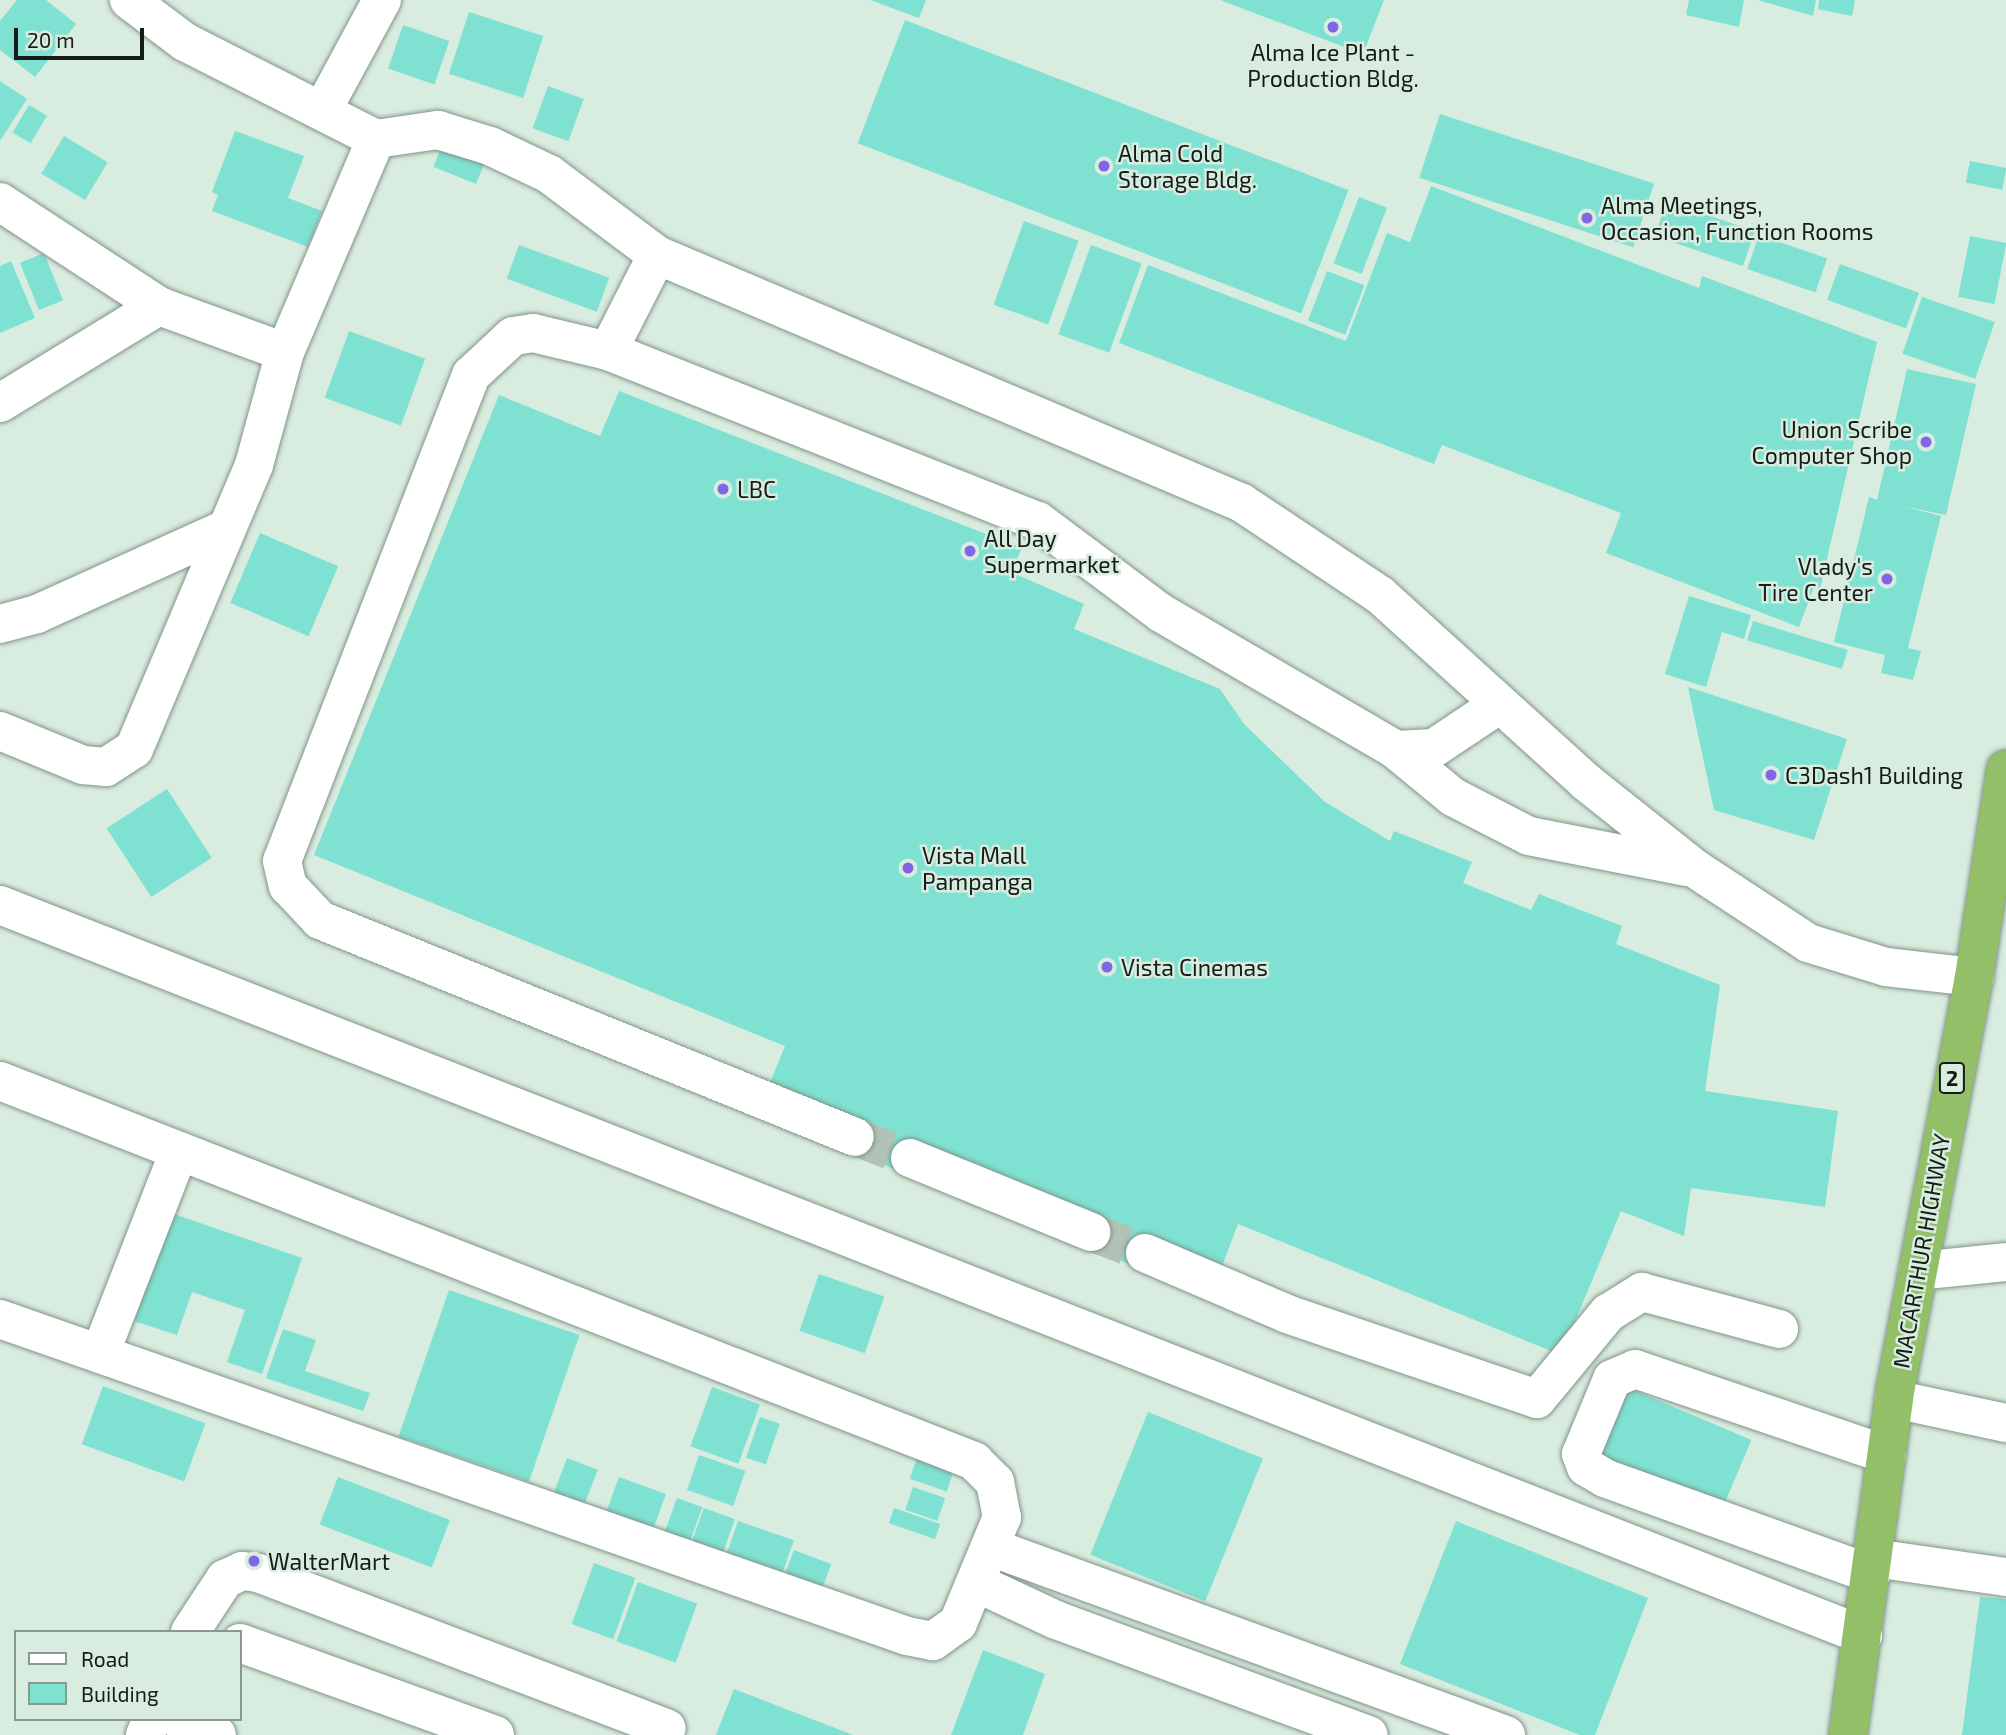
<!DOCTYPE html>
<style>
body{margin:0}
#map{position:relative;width:2006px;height:1735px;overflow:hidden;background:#d8ecdf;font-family:"Exo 2",sans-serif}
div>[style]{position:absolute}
.building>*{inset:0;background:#7ee1d2;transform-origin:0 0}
.minor-tunnel>*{height:38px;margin-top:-19px;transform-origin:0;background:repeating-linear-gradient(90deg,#b1c2b7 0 38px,transparent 0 57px)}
.roads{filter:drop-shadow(0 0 2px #829488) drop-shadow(0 0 2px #829488)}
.minor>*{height:38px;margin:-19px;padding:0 19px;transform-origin:19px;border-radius:19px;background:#fff}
.highway>*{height:38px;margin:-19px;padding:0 19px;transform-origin:19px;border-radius:19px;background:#93bf69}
.dots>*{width:19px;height:19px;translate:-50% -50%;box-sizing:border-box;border:4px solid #d8ecdf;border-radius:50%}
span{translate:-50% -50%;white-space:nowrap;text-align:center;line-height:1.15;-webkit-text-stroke:5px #d8ecdf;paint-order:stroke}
.shield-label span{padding:2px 5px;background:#d8ecdf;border:2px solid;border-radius:5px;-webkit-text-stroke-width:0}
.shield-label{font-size:21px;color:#151c17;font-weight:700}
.poi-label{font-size:23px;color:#151c17}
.left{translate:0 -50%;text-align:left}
.right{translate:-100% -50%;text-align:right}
.street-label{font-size:23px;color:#151c17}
.legend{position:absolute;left:14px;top:1630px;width:228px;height:91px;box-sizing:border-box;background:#d8ecdf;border:2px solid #8a998f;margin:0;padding:9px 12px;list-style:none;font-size:21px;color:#151c17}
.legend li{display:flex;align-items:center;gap:14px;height:35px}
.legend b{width:35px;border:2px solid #8a998f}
.scale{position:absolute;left:14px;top:28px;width:130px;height:32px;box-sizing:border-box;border:4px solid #151c17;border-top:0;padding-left:9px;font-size:21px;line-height:24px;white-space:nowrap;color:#151c17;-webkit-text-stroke:5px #d8ecdf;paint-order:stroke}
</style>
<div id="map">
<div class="building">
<i style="clip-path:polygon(17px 0,46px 0,76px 24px,35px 77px,0 50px,0 21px)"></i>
<i style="clip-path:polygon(870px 0,926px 0,919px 18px)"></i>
<i style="clip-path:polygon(1220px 0,1384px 0,1363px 54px)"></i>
<i style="clip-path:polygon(1689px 0,1744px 0,1739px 27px,1686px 15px)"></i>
<i style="clip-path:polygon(1758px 0,1816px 0,1813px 16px)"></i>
<i style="clip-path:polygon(1819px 0,1855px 0,1852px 16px,1818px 9px)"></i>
<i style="left:469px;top:12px;width:78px;height:65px;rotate:18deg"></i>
<i style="left:905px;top:20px;width:475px;height:132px;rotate:21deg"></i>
<i style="left:403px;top:25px;width:49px;height:46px;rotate:19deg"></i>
<i style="clip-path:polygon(0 81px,27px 99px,0 141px)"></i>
<i style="left:548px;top:86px;width:38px;height:45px;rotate:20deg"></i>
<i style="left:29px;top:105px;width:21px;height:32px;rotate:31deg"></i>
<i style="left:1440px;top:114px;width:225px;height:67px;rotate:18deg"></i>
<i style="clip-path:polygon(235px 131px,304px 156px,288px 198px,322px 211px,308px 247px,212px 211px,218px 195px,212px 192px)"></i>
<i style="left:64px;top:136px;width:51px;height:44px;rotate:31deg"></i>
<i style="left:445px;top:138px;width:46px;height:31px;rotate:22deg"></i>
<i style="left:1970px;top:161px;width:37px;height:22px;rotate:11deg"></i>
<i style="clip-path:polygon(1431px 186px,1699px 288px,1702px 276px,1877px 342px,1820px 589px,1814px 587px,1799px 627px,1606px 553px,1621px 513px,1442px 445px,1434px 464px,1119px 343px,1148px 265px,1346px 341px,1387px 233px,1410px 242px)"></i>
<i style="left:1359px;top:197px;width:30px;height:71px;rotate:21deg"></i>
<i style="left:1667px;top:201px;width:93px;height:37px;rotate:19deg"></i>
<i style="left:1024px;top:221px;width:58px;height:89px;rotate:20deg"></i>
<i style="left:1759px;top:235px;width:72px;height:36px;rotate:19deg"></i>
<i style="left:1970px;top:236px;width:37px;height:62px;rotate:11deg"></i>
<i style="left:519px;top:245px;width:96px;height:36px;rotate:20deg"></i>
<i style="left:1091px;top:245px;width:54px;height:95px;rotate:20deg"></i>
<i style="left:44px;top:253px;width:51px;height:26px;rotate:68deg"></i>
<i style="clip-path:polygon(11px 261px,35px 318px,0 333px,0 266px)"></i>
<i style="left:1840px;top:264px;width:84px;height:38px;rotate:20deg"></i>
<i style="left:1327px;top:271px;width:40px;height:53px;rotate:21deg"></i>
<i style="left:1922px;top:297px;width:77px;height:60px;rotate:19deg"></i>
<i style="left:349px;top:331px;width:81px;height:71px;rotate:20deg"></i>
<i style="clip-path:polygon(1907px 369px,1976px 384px,1946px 515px,1902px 506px,1941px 516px,1908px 648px,1921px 651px,1913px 680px,1881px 673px,1885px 655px,1834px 642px,1869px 497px,1877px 500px)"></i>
<i style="clip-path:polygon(619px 391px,1022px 548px,1011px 572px,1084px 604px,1074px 629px,1220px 689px,1244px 724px,1325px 802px,1390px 841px,1394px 831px,1472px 862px,1463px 883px,1531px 910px,1539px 894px,1622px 926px,1616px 944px,1720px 985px,1705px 1091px,1838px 1111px,1825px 1207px,1691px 1188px,1684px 1236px,1621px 1211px,1561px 1355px,1238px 1224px,1219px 1274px,1139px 1268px,850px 1151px,767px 1090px,785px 1046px,314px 855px,499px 395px,600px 436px)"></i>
<i style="left:260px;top:533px;width:85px;height:76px;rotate:23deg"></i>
<i style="clip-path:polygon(1689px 596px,1751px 615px,1744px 639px,1722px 632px,1706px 687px,1665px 674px)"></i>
<i style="left:1753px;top:621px;width:99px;height:20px;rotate:17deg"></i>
<i style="clip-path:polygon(1688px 687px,1847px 739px,1814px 840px,1714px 810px)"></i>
<i style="left:167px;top:789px;width:82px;height:72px;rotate:57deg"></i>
<i style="clip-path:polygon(171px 1213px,302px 1258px,262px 1374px,227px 1362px,245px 1310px,192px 1292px,177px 1335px,134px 1321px)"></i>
<i style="left:819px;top:1274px;width:69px;height:60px;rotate:19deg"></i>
<i style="left:449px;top:1290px;width:138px;height:155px;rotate:19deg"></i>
<i style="clip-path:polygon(283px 1329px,316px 1340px,305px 1371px,370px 1393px,363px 1411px,266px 1378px)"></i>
<i style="left:1617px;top:1383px;width:146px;height:80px;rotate:23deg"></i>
<i style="left:103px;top:1386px;width:109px;height:62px;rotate:20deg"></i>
<i style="left:712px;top:1387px;width:51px;height:63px;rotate:20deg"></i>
<i style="left:1148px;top:1412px;width:124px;height:154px;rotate:22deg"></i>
<i style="left:760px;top:1417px;width:21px;height:43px;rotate:19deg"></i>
<i style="left:699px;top:1455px;width:49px;height:37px;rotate:19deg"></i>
<i style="left:567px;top:1458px;width:33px;height:45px;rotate:21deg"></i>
<i style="left:917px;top:1458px;width:39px;height:22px;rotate:19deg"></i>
<i style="left:338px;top:1477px;width:120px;height:51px;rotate:21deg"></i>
<i style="left:619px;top:1477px;width:50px;height:43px;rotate:20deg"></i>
<i style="left:913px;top:1487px;width:34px;height:24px;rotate:19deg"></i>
<i style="left:677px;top:1498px;width:27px;height:44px;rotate:20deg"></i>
<i style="left:704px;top:1508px;width:33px;height:43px;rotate:20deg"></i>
<i style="left:894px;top:1508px;width:49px;height:16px;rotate:19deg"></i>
<i style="left:738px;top:1521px;width:59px;height:43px;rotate:19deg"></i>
<i style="clip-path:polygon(1456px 1521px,1648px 1598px,1595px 1735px,1580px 1735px,1400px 1664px)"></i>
<i style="left:794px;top:1550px;width:40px;height:27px;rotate:21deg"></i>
<i style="left:594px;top:1563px;width:44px;height:65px;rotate:20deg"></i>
<i style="left:638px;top:1582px;width:63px;height:63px;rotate:20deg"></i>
<i style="clip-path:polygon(1980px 1597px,2006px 1599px,2006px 1735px,1962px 1735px)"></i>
<i style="clip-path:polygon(983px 1650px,1045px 1674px,1023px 1735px,951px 1735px)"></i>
<i style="clip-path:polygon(734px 1689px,853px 1735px,716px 1735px)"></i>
</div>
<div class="minor-tunnel">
<i style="left:855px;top:1137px;width:59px;rotate:20.9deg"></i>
<i style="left:1091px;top:1232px;width:58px;rotate:21.3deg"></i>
</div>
<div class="roads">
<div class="minor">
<i style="left:129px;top:0;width:70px;rotate:36.9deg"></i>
<i style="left:185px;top:42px;width:214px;rotate:26.9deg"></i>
<i style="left:376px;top:139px;width:63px;rotate:-8.3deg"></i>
<i style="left:438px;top:130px;width:54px;rotate:17.1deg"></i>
<i style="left:490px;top:146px;width:65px;rotate:25.4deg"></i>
<i style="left:549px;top:174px;width:135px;rotate:36.9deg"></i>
<i style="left:657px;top:255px;width:635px;rotate:22.97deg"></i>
<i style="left:1242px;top:503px;width:166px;rotate:33.7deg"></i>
<i style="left:1380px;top:595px;width:278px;rotate:42.2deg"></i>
<i style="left:1586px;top:782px;width:138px;rotate:38.5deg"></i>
<i style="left:1694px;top:868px;width:136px;rotate:33.3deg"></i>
<i style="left:1808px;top:943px;width:82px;rotate:17.1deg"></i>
<i style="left:1886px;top:967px;width:89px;rotate:6.5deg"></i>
<i style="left:323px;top:109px;width:124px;rotate:-61.6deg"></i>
<i style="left:0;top:202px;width:190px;rotate:33.2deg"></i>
<i style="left:159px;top:306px;width:134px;rotate:20.1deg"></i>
<i style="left:657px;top:255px;width:108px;rotate:117deg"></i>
<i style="left:608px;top:351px;width:77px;rotate:-166.5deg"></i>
<i style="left:533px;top:333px;width:20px;rotate:171deg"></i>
<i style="left:513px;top:336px;width:57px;rotate:137.1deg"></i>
<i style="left:471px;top:375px;width:521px;rotate:111.25deg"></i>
<i style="left:282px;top:861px;width:26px;rotate:77deg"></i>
<i style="left:288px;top:886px;width:47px;rotate:46.7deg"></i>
<i style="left:320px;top:920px;width:577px;rotate:22.08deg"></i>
<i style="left:608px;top:351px;width:462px;rotate:21.6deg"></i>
<i style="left:1038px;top:521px;width:154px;rotate:36.8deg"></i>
<i style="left:1161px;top:613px;width:272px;rotate:30.2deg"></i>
<i style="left:1396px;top:750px;width:38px;rotate:-3deg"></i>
<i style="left:1434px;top:748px;width:79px;rotate:-33.7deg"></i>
<i style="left:0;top:403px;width:186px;rotate:-31.4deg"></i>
<i style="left:0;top:624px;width:38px;rotate:-15deg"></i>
<i style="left:37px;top:614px;width:206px;rotate:-24.3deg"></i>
<i style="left:0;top:731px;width:90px;rotate:22.3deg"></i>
<i style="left:83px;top:765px;width:23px;rotate:5deg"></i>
<i style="left:106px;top:767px;width:33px;rotate:-33deg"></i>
<i style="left:134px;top:749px;width:308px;rotate:-67.1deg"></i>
<i style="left:254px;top:465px;width:117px;rotate:-74.7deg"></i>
<i style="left:285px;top:352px;width:232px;rotate:-66.9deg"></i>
<i style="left:1396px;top:750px;width:74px;rotate:39.5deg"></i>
<i style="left:1453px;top:797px;width:85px;rotate:27.2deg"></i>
<i style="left:1529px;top:836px;width:161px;rotate:11.1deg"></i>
<i style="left:0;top:905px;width:2001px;rotate:21.4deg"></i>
<i style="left:0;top:1081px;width:1046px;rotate:21.31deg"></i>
<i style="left:974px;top:1461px;width:30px;rotate:45deg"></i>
<i style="left:995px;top:1482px;width:36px;rotate:79deg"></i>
<i style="left:1002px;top:1517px;width:115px;rotate:112.5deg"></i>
<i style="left:958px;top:1623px;width:31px;rotate:144deg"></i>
<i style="left:933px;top:1641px;width:26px;rotate:-169deg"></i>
<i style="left:907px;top:1636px;width:961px;rotate:-160.74deg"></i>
<i style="left:910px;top:1158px;width:196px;rotate:22.2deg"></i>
<i style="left:1145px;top:1253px;width:155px;rotate:23.2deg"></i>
<i style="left:1287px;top:1314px;width:264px;rotate:18.8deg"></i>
<i style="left:1537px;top:1399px;width:112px;rotate:-50.5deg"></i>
<i style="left:1608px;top:1313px;width:40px;rotate:-32deg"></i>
<i style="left:1642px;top:1292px;width:142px;rotate:15.1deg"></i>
<i style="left:1918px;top:1271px;width:88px;rotate:-5.8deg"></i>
<i style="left:100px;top:1354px;width:218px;rotate:-68.7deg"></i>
<i style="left:1894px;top:1399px;width:115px;rotate:12.1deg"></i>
<i style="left:993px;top:1548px;width:546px;rotate:20.03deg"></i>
<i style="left:1874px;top:1558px;width:133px;rotate:8.2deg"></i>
<i style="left:1871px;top:1574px;width:283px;rotate:-160.2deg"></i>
<i style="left:1605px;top:1478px;width:22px;rotate:-150deg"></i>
<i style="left:1586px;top:1467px;width:14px;rotate:-111deg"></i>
<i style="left:1581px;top:1454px;width:81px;rotate:-67.5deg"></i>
<i style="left:1612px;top:1379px;width:25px;rotate:-23deg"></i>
<i style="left:1635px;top:1369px;width:266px;rotate:18.8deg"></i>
<i style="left:979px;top:1584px;width:85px;rotate:25.1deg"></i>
<i style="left:1056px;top:1620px;width:333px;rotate:20.2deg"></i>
<i style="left:190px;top:1632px;width:64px;rotate:-56.6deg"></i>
<i style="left:225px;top:1579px;width:19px;rotate:-25deg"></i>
<i style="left:242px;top:1571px;width:16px;rotate:7deg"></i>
<i style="left:258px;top:1573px;width:437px;rotate:20.8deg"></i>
<i style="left:240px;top:1643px;width:271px;rotate:19.8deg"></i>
<i style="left:178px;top:1719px;width:42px;rotate:22.3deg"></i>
<i style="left:145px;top:1735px;width:17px;rotate:-66deg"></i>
</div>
<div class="highway">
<i style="left:1848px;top:1735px;width:352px;rotate:-82.2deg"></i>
<i style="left:1896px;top:1386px;width:416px;rotate:-79.2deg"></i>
<i style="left:1974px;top:977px;width:210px;rotate:-81.3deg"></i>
</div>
</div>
<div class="dots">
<i style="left:1333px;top:27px;background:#7f66e2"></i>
<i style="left:1104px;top:166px;background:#7f66e2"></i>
<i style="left:1587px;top:218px;background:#7f66e2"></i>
<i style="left:1926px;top:442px;background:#7f66e2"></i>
<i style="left:723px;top:489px;background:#7f66e2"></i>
<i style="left:970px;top:551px;background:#7f66e2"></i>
<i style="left:1887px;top:579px;background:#7f66e2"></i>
<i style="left:1771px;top:775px;background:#7f66e2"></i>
<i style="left:908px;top:868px;background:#7f66e2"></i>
<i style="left:1107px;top:967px;background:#7f66e2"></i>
<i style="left:254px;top:1561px;background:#7f66e2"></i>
</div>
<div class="shield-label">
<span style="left:1952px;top:1078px">2</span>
</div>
<div class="poi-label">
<span style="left:1333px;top:65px">Alma Ice Plant -<br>Production Bldg.</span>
<span class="left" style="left:1118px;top:166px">Alma Cold<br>Storage Bldg.</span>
<span class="left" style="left:1601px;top:218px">Alma Meetings,<br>Occasion, Function Rooms</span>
<span class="right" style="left:1912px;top:442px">Union Scribe<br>Computer Shop</span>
<span class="left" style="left:737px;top:489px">LBC</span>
<span class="left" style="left:984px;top:551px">All Day<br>Supermarket</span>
<span class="right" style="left:1873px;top:579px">Vlady's<br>Tire Center</span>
<span class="left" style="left:1785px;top:775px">C3Dash1 Building</span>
<span class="left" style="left:922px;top:868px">Vista Mall<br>Pampanga</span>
<span class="left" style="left:1121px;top:967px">Vista Cinemas</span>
<span class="left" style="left:268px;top:1561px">WalterMart</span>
</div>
<div class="street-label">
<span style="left:1921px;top:1251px;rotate:-80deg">MACARTHUR HIGHWAY</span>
</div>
<ul class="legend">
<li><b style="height:9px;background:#fff"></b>Road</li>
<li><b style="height:19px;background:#7ee1d2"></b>Building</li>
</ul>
<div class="scale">20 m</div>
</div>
